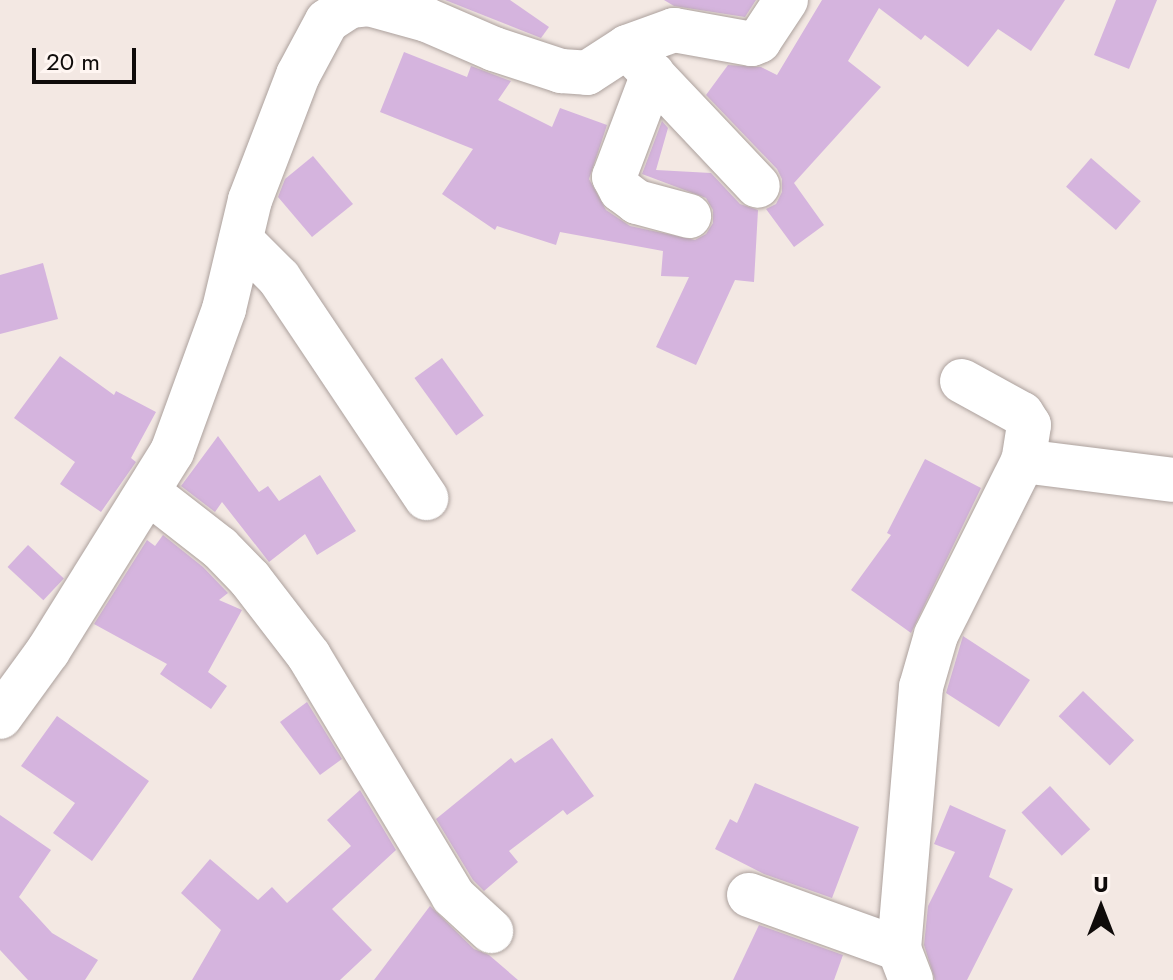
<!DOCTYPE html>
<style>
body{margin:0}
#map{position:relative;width:1173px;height:980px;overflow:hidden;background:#f3e8e3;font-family:Jost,sans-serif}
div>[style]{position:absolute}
.building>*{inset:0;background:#d5b4de;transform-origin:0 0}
.roads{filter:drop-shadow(0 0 2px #aca19d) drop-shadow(0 0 2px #aca19d)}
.minor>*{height:44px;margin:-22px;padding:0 22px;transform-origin:22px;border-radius:22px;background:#fff}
span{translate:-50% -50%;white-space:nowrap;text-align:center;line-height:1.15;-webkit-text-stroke:8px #fff6f2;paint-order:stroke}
.north{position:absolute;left:1061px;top:868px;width:80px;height:80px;-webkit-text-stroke:6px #fff6f2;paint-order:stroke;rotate:0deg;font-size:22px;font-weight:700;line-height:32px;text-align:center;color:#0f0b0a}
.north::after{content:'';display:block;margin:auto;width:28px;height:36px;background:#0f0b0a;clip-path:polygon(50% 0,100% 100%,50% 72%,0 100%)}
.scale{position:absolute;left:32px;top:48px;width:104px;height:36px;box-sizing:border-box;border:4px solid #0f0b0a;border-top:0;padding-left:10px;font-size:24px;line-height:28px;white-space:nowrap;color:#0f0b0a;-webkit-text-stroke:6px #fff6f2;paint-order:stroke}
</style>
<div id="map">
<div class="building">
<i style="clip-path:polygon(445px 0,510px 0,549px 27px,541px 38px)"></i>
<i style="clip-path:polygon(664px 0,756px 0,745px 17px,674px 6px)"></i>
<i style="clip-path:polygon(822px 0,1065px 0,1031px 51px,998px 29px,968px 67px,925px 35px,921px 40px,879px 8px,848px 61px,881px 87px,794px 183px,824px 225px,794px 247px,766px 209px,776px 204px,782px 192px,782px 179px,777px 169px,706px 95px,728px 65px,761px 67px,777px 75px)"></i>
<i style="clip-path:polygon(1116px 0,1157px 0,1129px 69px,1094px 55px)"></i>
<i style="clip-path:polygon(404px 52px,467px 77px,471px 66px,511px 81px,498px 100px,552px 127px,560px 108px,607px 125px,589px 179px,606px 210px,630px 226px,695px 240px,706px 234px,713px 223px,713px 210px,706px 198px,642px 174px,662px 121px,668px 128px,656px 170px,711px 173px,740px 204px,758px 210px,754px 282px,735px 280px,696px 365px,656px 347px,689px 277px,661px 276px,663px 251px,560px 232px,556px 245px,497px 226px,495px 230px,442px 194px,473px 149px,380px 112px)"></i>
<i style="clip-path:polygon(313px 156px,353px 204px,312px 237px,278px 197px,285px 179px)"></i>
<i style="left:1091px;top:158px;width:66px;height:38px;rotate:41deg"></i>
<i style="clip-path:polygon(43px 263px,58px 319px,0 334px,0 275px)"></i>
<i style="clip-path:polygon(60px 356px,114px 395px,116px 391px,156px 412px,131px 458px,136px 462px,101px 512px,60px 484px,75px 462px,14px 418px)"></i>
<i style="left:442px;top:358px;width:71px;height:34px;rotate:54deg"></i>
<i style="clip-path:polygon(218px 436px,259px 492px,268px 486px,279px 501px,320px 475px,356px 531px,317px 555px,305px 534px,269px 562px,222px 502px,215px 512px,181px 486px)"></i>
<i style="clip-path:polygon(925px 459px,981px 488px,911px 633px,851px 590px,891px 535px,887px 533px)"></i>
<i style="clip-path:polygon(163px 535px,203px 567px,228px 593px,219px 600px,242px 610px,208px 672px,227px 686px,211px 709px,160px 674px,167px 664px,94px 624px,147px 540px,155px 546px)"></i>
<i style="left:28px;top:545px;width:49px;height:30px;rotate:43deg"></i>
<i style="clip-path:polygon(963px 636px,1030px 680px,999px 727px,946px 693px)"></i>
<i style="left:1083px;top:691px;width:71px;height:35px;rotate:44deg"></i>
<i style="clip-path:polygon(307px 702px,342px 759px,320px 775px,280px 722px)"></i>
<i style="clip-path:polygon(57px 716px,149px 781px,92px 861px,53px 833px,75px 803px,21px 766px)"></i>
<i style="clip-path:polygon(552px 738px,594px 796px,567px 815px,563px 810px,509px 851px,518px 862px,484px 891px,473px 880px,436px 819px,511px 758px,515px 763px)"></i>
<i style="clip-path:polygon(755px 783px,859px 827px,832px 898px,764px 874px,715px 849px,730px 819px,737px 823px)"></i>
<i style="left:1050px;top:786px;width:59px;height:39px;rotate:47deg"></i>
<i style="clip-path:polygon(360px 790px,396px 850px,332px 909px,372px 950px,340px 980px,192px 980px,221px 930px,181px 893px,210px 859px,258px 900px,272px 887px,287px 903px,351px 846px,327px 820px)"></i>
<i style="clip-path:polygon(950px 805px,1006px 830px,989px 877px,1013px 889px,967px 980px,935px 980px,924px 945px,928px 906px,955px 852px,934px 844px)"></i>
<i style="clip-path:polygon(0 815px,51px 850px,19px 897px,52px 933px,98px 960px,85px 980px,28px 980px,0 950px)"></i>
<i style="clip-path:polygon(430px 906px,474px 949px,489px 955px,518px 980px,374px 980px)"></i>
<i style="clip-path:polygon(759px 925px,843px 955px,834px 980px,733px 980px)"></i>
</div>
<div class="roads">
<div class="minor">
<i style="left:634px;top:55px;width:180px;rotate:46.6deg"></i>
<i style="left:653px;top:74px;width:110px;rotate:110.7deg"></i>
<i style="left:614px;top:177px;width:15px;rotate:62deg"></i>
<i style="left:621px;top:190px;width:20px;rotate:37deg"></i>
<i style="left:637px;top:202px;width:54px;rotate:15.1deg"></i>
<i style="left:241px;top:240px;width:54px;rotate:45deg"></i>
<i style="left:279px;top:278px;width:265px;rotate:56.2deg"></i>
<i style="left:962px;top:381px;width:68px;rotate:28.8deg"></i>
<i style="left:1022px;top:414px;width:13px;rotate:58deg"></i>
<i style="left:1029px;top:425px;width:36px;rotate:99deg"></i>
<i style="left:148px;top:492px;width:91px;rotate:37.9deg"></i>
<i style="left:220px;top:548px;width:43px;rotate:45.9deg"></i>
<i style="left:250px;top:579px;width:97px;rotate:52.5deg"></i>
<i style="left:309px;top:656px;width:280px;rotate:59deg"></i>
<i style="left:453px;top:896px;width:52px;rotate:42.6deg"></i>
<i style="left:0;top:717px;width:82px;rotate:-54deg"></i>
<i style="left:48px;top:651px;width:234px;rotate:-58.1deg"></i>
<i style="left:172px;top:452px;width:152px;rotate:-70deg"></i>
<i style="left:224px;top:309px;width:112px;rotate:-76.6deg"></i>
<i style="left:250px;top:200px;width:134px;rotate:-69deg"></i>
<i style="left:298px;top:75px;width:61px;rotate:-61.8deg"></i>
<i style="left:327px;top:21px;width:27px;rotate:-33deg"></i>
<i style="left:350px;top:6px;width:19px;rotate:-6deg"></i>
<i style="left:369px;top:4px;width:60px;rotate:15.4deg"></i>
<i style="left:427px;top:20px;width:73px;rotate:23.4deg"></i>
<i style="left:494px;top:49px;width:71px;rotate:18.2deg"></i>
<i style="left:561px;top:71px;width:26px;rotate:4deg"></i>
<i style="left:587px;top:73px;width:48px;rotate:-33deg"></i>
<i style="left:627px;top:47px;width:50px;rotate:-19.9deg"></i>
<i style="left:674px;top:30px;width:79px;rotate:10.2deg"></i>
<i style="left:752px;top:44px;width:8px;rotate:-23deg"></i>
<i style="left:759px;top:41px;width:49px;rotate:-56.6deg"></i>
<i style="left:749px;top:895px;width:159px;rotate:19.8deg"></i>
<i style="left:911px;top:980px;width:33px;rotate:-111deg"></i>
<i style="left:899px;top:949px;width:263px;rotate:-85.2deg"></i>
<i style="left:921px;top:687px;width:54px;rotate:-73.9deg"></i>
<i style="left:936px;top:635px;width:195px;rotate:-63.4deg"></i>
<i style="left:1023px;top:461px;width:151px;rotate:7.2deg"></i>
</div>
</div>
<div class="north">U</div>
<div class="scale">20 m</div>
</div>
